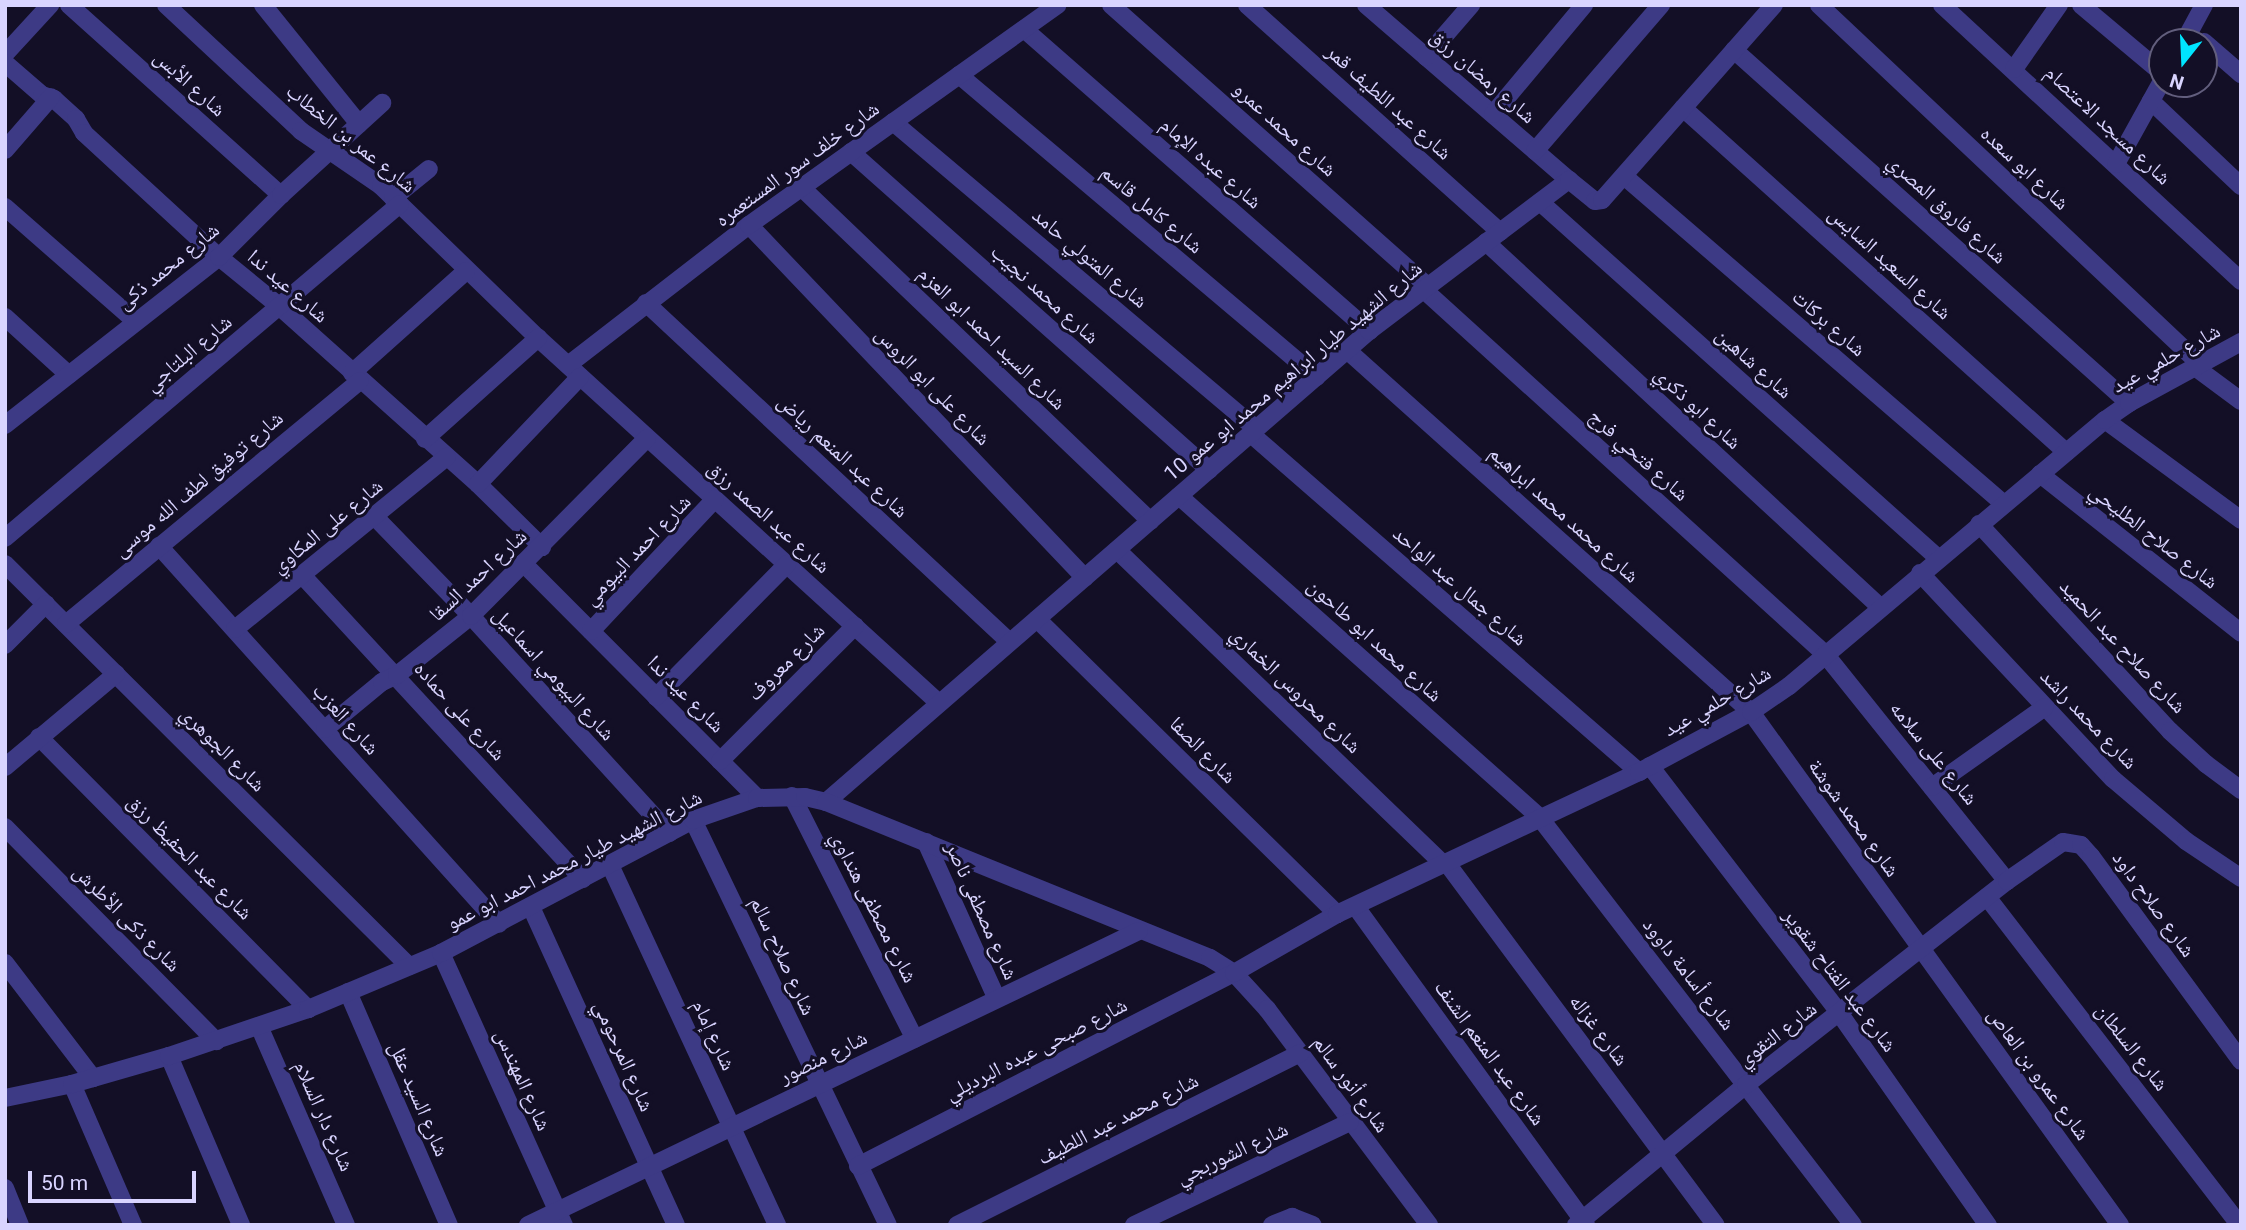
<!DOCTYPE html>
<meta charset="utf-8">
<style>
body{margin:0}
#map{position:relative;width:2246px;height:1230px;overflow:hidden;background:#130f26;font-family:Roboto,"Noto Naskh Arabic",sans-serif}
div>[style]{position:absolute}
.minor>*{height:18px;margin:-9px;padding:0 9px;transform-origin:9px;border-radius:9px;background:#3d3a85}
span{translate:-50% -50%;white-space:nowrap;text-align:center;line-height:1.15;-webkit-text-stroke:6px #130f26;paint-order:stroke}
.street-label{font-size:21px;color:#d9d4ff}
.frame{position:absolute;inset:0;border:7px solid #d9d4ff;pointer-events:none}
.north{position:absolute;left:2148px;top:28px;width:70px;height:70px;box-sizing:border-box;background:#130f26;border:2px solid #625e7d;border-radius:50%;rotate:198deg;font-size:19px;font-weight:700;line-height:28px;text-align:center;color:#d9d4ff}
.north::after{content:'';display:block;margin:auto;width:24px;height:32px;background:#00e5ff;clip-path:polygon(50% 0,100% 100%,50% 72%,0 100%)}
.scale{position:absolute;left:28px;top:1171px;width:168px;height:32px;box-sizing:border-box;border:4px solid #d9d4ff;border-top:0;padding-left:9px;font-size:21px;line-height:24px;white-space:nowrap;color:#d9d4ff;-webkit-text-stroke:5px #130f26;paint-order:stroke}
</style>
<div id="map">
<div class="minor">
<i style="left:69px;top:5px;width:285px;rotate:41.9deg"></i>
<i style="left:166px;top:5px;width:185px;rotate:43deg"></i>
<i style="left:301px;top:131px;width:97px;rotate:34.5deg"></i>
<i style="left:381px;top:186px;width:219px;rotate:44.1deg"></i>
<i style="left:538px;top:338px;width:542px;rotate:42.31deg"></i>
<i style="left:263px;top:5px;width:153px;rotate:51.1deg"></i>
<i style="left:1111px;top:5px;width:424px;rotate:41.6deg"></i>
<i style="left:1247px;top:5px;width:340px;rotate:41.9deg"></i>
<i style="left:1366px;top:5px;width:268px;rotate:40.8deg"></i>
<i style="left:1819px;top:5px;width:523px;rotate:43.3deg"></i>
<i style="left:1942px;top:5px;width:407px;rotate:42.7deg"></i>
<i style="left:2081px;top:5px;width:106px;rotate:40deg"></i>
<i style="left:1024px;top:29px;width:459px;rotate:41.2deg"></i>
<i style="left:2184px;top:42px;width:42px;rotate:-61.6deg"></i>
<i style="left:2204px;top:42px;width:49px;rotate:40.9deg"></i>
<i style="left:1734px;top:50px;width:530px;rotate:41.79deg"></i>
<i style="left:5px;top:54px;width:67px;rotate:-47.4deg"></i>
<i style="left:1426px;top:57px;width:69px;rotate:-49.1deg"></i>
<i style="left:5px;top:63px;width:49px;rotate:40.9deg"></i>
<i style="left:42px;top:95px;width:13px;rotate:18deg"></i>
<i style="left:54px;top:99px;width:30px;rotate:42deg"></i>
<i style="left:76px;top:119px;width:16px;rotate:60deg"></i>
<i style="left:84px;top:133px;width:183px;rotate:42.6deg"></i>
<i style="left:219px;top:257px;width:77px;rotate:39.2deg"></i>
<i style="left:279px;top:306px;width:267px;rotate:41.8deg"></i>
<i style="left:478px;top:484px;width:90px;rotate:44.5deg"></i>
<i style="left:2014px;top:69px;width:78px;rotate:-54.9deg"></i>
<i style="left:959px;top:75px;width:468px;rotate:40.2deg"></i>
<i style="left:2151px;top:101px;width:124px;rotate:43.4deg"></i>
<i style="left:1683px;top:108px;width:515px;rotate:41.93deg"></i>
<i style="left:1493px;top:114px;width:142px;rotate:-50.1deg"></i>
<i style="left:893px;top:122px;width:475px;rotate:40.2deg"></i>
<i style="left:5px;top:150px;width:70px;rotate:-49deg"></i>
<i style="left:1535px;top:151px;width:193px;rotate:-49.2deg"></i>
<i style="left:851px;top:152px;width:479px;rotate:41.6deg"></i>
<i style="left:2116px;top:164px;width:95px;rotate:-61deg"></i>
<i style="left:1624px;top:176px;width:502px;rotate:40.8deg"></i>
<i style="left:802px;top:188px;width:482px;rotate:43.7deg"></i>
<i style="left:393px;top:198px;width:46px;rotate:-38.9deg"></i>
<i style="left:1540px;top:202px;width:534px;rotate:41.81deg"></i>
<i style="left:5px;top:207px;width:173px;rotate:41.2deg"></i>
<i style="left:749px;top:225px;width:487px;rotate:46.4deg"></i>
<i style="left:1486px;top:242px;width:537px;rotate:42.81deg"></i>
<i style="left:1423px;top:289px;width:543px;rotate:42.24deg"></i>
<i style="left:1825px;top:654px;width:291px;rotate:51.3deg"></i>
<i style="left:646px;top:303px;width:497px;rotate:43deg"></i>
<i style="left:5px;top:317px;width:86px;rotate:42.2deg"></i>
<i style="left:1347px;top:350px;width:542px;rotate:41.86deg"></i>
<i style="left:1751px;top:712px;width:632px;rotate:54.27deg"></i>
<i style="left:568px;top:365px;width:229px;rotate:-37.7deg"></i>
<i style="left:749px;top:225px;width:379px;rotate:-35.5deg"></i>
<i style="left:2195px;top:367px;width:57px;rotate:36.5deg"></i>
<i style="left:352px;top:373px;width:153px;rotate:-41.8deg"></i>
<i style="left:2105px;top:420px;width:169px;rotate:36.3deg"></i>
<i style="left:5px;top:425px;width:272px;rotate:-38.1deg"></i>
<i style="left:219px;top:257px;width:88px;rotate:-45deg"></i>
<i style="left:281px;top:195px;width:137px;rotate:-42.3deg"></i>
<i style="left:1251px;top:434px;width:515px;rotate:41.06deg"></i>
<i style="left:425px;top:439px;width:152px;rotate:-41.8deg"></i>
<i style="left:2040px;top:474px;width:256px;rotate:38.3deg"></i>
<i style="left:478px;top:484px;width:148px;rotate:-46.4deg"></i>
<i style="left:1179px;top:496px;width:484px;rotate:41.7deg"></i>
<i style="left:1540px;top:818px;width:513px;rotate:52.44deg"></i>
<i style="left:375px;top:517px;width:138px;rotate:45.9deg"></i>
<i style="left:471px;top:616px;width:294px;rotate:47.6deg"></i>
<i style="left:1979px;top:524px;width:282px;rotate:47.3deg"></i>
<i style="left:2170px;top:731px;width:49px;rotate:42.5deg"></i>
<i style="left:2206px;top:764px;width:44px;rotate:36.6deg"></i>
<i style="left:5px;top:538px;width:517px;rotate:-40.22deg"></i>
<i style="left:159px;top:546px;width:508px;rotate:48.03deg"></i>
<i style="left:1117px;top:550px;width:453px;rotate:43.9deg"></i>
<i style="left:523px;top:563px;width:332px;rotate:45.1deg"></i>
<i style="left:5px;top:564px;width:570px;rotate:44.86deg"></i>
<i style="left:1920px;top:573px;width:282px;rotate:46.9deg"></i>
<i style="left:2113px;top:779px;width:96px;rotate:40.3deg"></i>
<i style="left:2186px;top:841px;width:66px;rotate:33.9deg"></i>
<i style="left:302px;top:575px;width:414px;rotate:47.3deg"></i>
<i style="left:1037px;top:619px;width:421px;rotate:44.5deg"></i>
<i style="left:66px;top:624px;width:381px;rotate:-39.6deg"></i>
<i style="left:235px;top:629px;width:273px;rotate:-39.1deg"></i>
<i style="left:591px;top:631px;width:181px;rotate:-46.8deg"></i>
<i style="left:5px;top:645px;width:58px;rotate:-45deg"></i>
<i style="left:656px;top:697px;width:187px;rotate:-45.4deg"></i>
<i style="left:325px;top:729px;width:74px;rotate:-39.5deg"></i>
<i style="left:382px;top:682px;width:17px;rotate:-25deg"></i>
<i style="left:397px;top:675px;width:95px;rotate:-38.6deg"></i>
<i style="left:471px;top:616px;width:250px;rotate:-45.3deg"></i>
<i style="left:39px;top:737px;width:383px;rotate:45.3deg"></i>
<i style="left:720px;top:761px;width:191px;rotate:-45deg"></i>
<i style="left:1650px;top:766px;width:312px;rotate:52.5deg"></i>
<i style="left:1840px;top:1014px;width:258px;rotate:55deg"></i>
<i style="left:5px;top:767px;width:145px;rotate:-40deg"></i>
<i style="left:1932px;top:787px;width:138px;rotate:-35.3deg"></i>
<i style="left:792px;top:796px;width:272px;rotate:63.2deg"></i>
<i style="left:826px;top:802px;width:719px;rotate:-40.94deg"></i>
<i style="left:1369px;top:331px;width:251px;rotate:-37.1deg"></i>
<i style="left:1569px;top:180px;width:33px;rotate:39deg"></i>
<i style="left:1595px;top:201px;width:7px;rotate:-8deg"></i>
<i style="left:1602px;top:200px;width:260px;rotate:-48.6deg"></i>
<i style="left:693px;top:820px;width:449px;rotate:64.3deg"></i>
<i style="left:5px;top:827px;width:301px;rotate:45.4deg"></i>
<i style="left:926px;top:842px;width:172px;rotate:65.7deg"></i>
<i style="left:1446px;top:862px;width:452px;rotate:53.4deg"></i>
<i style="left:610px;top:865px;width:397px;rotate:65.1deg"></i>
<i style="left:1987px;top:897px;width:414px;rotate:52.4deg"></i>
<i style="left:531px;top:907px;width:349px;rotate:65.5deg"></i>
<i style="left:1356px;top:907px;width:392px;rotate:54.1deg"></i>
<i style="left:441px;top:953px;width:299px;rotate:65.7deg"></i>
<i style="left:5px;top:963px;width:145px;rotate:52.6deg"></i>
<i style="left:348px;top:992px;width:254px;rotate:66.6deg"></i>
<i style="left:259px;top:1026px;width:217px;rotate:66.4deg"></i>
<i style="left:169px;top:1056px;width:184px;rotate:66.9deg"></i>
<i style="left:72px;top:1084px;width:154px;rotate:66.6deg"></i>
<i style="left:5px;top:1098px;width:68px;rotate:-11.8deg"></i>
<i style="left:72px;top:1084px;width:101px;rotate:-16.1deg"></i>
<i style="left:169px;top:1056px;width:147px;rotate:-18.7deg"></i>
<i style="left:308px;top:1009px;width:144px;rotate:-22.8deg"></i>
<i style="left:441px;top:953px;width:285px;rotate:-27.8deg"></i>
<i style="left:693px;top:820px;width:68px;rotate:-19deg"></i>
<i style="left:757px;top:798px;width:48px;rotate:-1.2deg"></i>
<i style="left:805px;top:797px;width:22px;rotate:13deg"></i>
<i style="left:826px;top:802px;width:414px;rotate:22.1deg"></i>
<i style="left:1210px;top:958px;width:28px;rotate:32deg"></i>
<i style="left:1234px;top:973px;width:49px;rotate:47.5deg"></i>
<i style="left:1267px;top:1009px;width:270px;rotate:53.1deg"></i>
<i style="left:858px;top:1166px;width:423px;rotate:-27.2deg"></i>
<i style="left:1234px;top:973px;width:119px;rotate:-29.8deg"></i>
<i style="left:1337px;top:914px;width:334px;rotate:-25.2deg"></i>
<i style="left:1639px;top:772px;width:127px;rotate:-28.2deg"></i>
<i style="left:1751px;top:712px;width:46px;rotate:-34.4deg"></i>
<i style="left:1789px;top:686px;width:413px;rotate:-40.1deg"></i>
<i style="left:2105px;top:420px;width:29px;rotate:-35deg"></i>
<i style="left:2129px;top:403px;width:128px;rotate:-28.6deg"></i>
<i style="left:5px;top:1188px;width:40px;rotate:68deg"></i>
<i style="left:528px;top:1225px;width:678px;rotate:-25.7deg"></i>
<i style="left:957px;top:1225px;width:384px;rotate:-26.6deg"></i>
<i style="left:1134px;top:1225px;width:239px;rotate:-25.5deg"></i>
<i style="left:1272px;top:1225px;width:22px;rotate:-22deg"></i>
<i style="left:1292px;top:1217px;width:22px;rotate:21deg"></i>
<i style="left:1576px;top:1225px;width:220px;rotate:-39.5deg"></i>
<i style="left:1746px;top:1085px;width:331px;rotate:-38deg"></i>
<i style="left:2007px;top:881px;width:68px;rotate:-34.9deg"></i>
<i style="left:2063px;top:842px;width:18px;rotate:9deg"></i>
<i style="left:2081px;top:845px;width:15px;rotate:48deg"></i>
<i style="left:2091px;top:856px;width:254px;rotate:53.8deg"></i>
</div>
<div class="street-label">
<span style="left:1483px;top:76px;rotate:41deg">شارع رمضان رزق</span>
<span style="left:190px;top:83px;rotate:42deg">شارع الأبس</span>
<span style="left:1389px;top:102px;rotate:42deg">شارع عبد اللطيف قمر</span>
<span style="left:2108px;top:125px;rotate:43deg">شارع مسجد الاعتصام</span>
<span style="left:1285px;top:129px;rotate:42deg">شارع محمد عمرو</span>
<span style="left:351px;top:138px;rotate:39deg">شارع عمر بن الخطاب</span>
<span style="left:1211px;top:163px;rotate:41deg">شارع عبده الإمام</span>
<span style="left:797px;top:164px;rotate:-36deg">شارع خلف سور المستعمره</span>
<span style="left:2025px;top:168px;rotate:43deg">شارع ابو سعده</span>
<span style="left:1152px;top:209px;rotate:40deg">شارع كامل قاسم</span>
<span style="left:1947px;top:209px;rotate:42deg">شارع فاروق المصري</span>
<span style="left:1090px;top:258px;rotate:40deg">شارع المتولي حامد</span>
<span style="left:1890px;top:263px;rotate:42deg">شارع السعيد السايس</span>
<span style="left:168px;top:266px;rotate:-39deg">شارع محمد ذكى</span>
<span style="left:288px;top:286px;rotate:41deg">شارع عيد ندا</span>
<span style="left:1045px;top:294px;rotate:42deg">شارع محمد نجيب</span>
<span style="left:1829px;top:323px;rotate:41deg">شارع بركات</span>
<span style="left:992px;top:338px;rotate:44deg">شارع السيد احمد ابو العزم</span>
<span style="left:188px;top:353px;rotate:-40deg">شارع البلتاجي</span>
<span style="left:2166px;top:358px;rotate:-29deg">شارع حلمي عيد</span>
<span style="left:1754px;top:363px;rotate:42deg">شارع شاهين</span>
<span style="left:1293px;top:371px;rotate:-40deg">شارع الشهيد طيار ابراهيم محمد ابو عمو 10</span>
<span style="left:933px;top:386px;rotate:46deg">شارع على ابو الروس</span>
<span style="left:1698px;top:408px;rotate:43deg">شارع ابو ذكري</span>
<span style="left:1639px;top:455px;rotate:42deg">شارع فتحي فرج</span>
<span style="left:843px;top:456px;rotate:43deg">شارع عبد المنعم رياض</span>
<span style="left:198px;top:484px;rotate:-40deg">شارع توفيق لطف الله موسى</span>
<span style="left:1564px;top:514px;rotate:42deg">شارع محمد محمد ابراهيم</span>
<span style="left:769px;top:517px;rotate:42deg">شارع عبد الصمد رزق</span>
<span style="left:327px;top:526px;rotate:-39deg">شارع على المكاوي</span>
<span style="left:2154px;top:536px;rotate:38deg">شارع صلاح الطليحي</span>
<span style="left:637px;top:550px;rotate:-46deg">شارع احمد البيومي</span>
<span style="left:478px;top:575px;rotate:-43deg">شارع احمد السقا</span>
<span style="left:1460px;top:586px;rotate:41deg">شارع جمال عبد الواحد</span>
<span style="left:1375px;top:640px;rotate:42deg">شارع محمد ابو طاحون</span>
<span style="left:2123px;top:646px;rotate:47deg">شارع صلاح عبد الحميد</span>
<span style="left:786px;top:662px;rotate:-45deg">شارع معروف</span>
<span style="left:554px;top:674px;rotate:48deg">شارع البيومي اسماعيل</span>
<span style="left:1296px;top:690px;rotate:44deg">شارع محروس الخماري</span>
<span style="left:686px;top:694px;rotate:45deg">شارع عيد ندا</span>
<span style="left:1717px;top:701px;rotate:-30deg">شارع حلمي عيد</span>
<span style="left:460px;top:711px;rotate:48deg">شارع على حماده</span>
<span style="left:346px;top:719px;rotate:48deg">شارع العزب</span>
<span style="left:2089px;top:719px;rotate:46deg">شارع محمد راشد</span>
<span style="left:223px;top:749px;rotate:45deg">شارع الجوهري</span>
<span style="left:1203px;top:750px;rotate:45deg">شارع الصفا</span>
<span style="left:1934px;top:753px;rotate:51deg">شارع على سلامه</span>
<span style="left:1854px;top:818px;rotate:54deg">شارع محمد شوشة</span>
<span style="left:190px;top:857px;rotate:45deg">شارع عبد الحفيظ رزق</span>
<span style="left:574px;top:860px;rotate:-27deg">شارع الشهيد طيار محمد احمد ابو عمو</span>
<span style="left:2154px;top:904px;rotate:54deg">شارع صلاح داود</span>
<span style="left:874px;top:907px;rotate:63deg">شارع مصطفى هنداوي</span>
<span style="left:982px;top:911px;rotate:66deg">شارع مصطفى ناصر</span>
<span style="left:127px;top:918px;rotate:45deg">شارع ذكى الأطرش</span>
<span style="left:783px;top:956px;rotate:65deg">شارع صلاح سالم</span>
<span style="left:1689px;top:974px;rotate:52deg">شارع أسامة داوود</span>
<span style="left:1840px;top:980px;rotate:53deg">شارع عبد الفتاح شقوير</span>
<span style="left:1599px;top:1030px;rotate:53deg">شارع غزاله</span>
<span style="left:1777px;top:1034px;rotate:-37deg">شارع التقوي</span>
<span style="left:714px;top:1035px;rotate:65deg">شارع إمام</span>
<span style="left:2132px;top:1047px;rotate:52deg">شارع السلطان</span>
<span style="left:1036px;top:1049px;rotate:-27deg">شارع صبحى عبده البرديلي</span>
<span style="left:1490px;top:1053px;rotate:54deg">شارع عبد المنعم الشنف</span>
<span style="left:624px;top:1056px;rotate:66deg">شارع المرحومي</span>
<span style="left:823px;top:1057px;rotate:-26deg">شارع منصور</span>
<span style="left:2039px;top:1074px;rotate:54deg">شارع عمرو بن العاص</span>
<span style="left:523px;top:1080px;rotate:66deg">شارع المهندس</span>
<span style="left:1351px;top:1084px;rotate:54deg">شارع أنور سالم</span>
<span style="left:419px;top:1099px;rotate:67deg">شارع السيد عقل</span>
<span style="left:324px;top:1116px;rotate:66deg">شارع دار السلام</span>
<span style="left:1118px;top:1119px;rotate:-27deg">شارع محمد عبد اللطيف</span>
<span style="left:1232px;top:1153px;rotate:-25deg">شارع الشوربجي</span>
</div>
<div class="frame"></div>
<div class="north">N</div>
<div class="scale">50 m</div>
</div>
